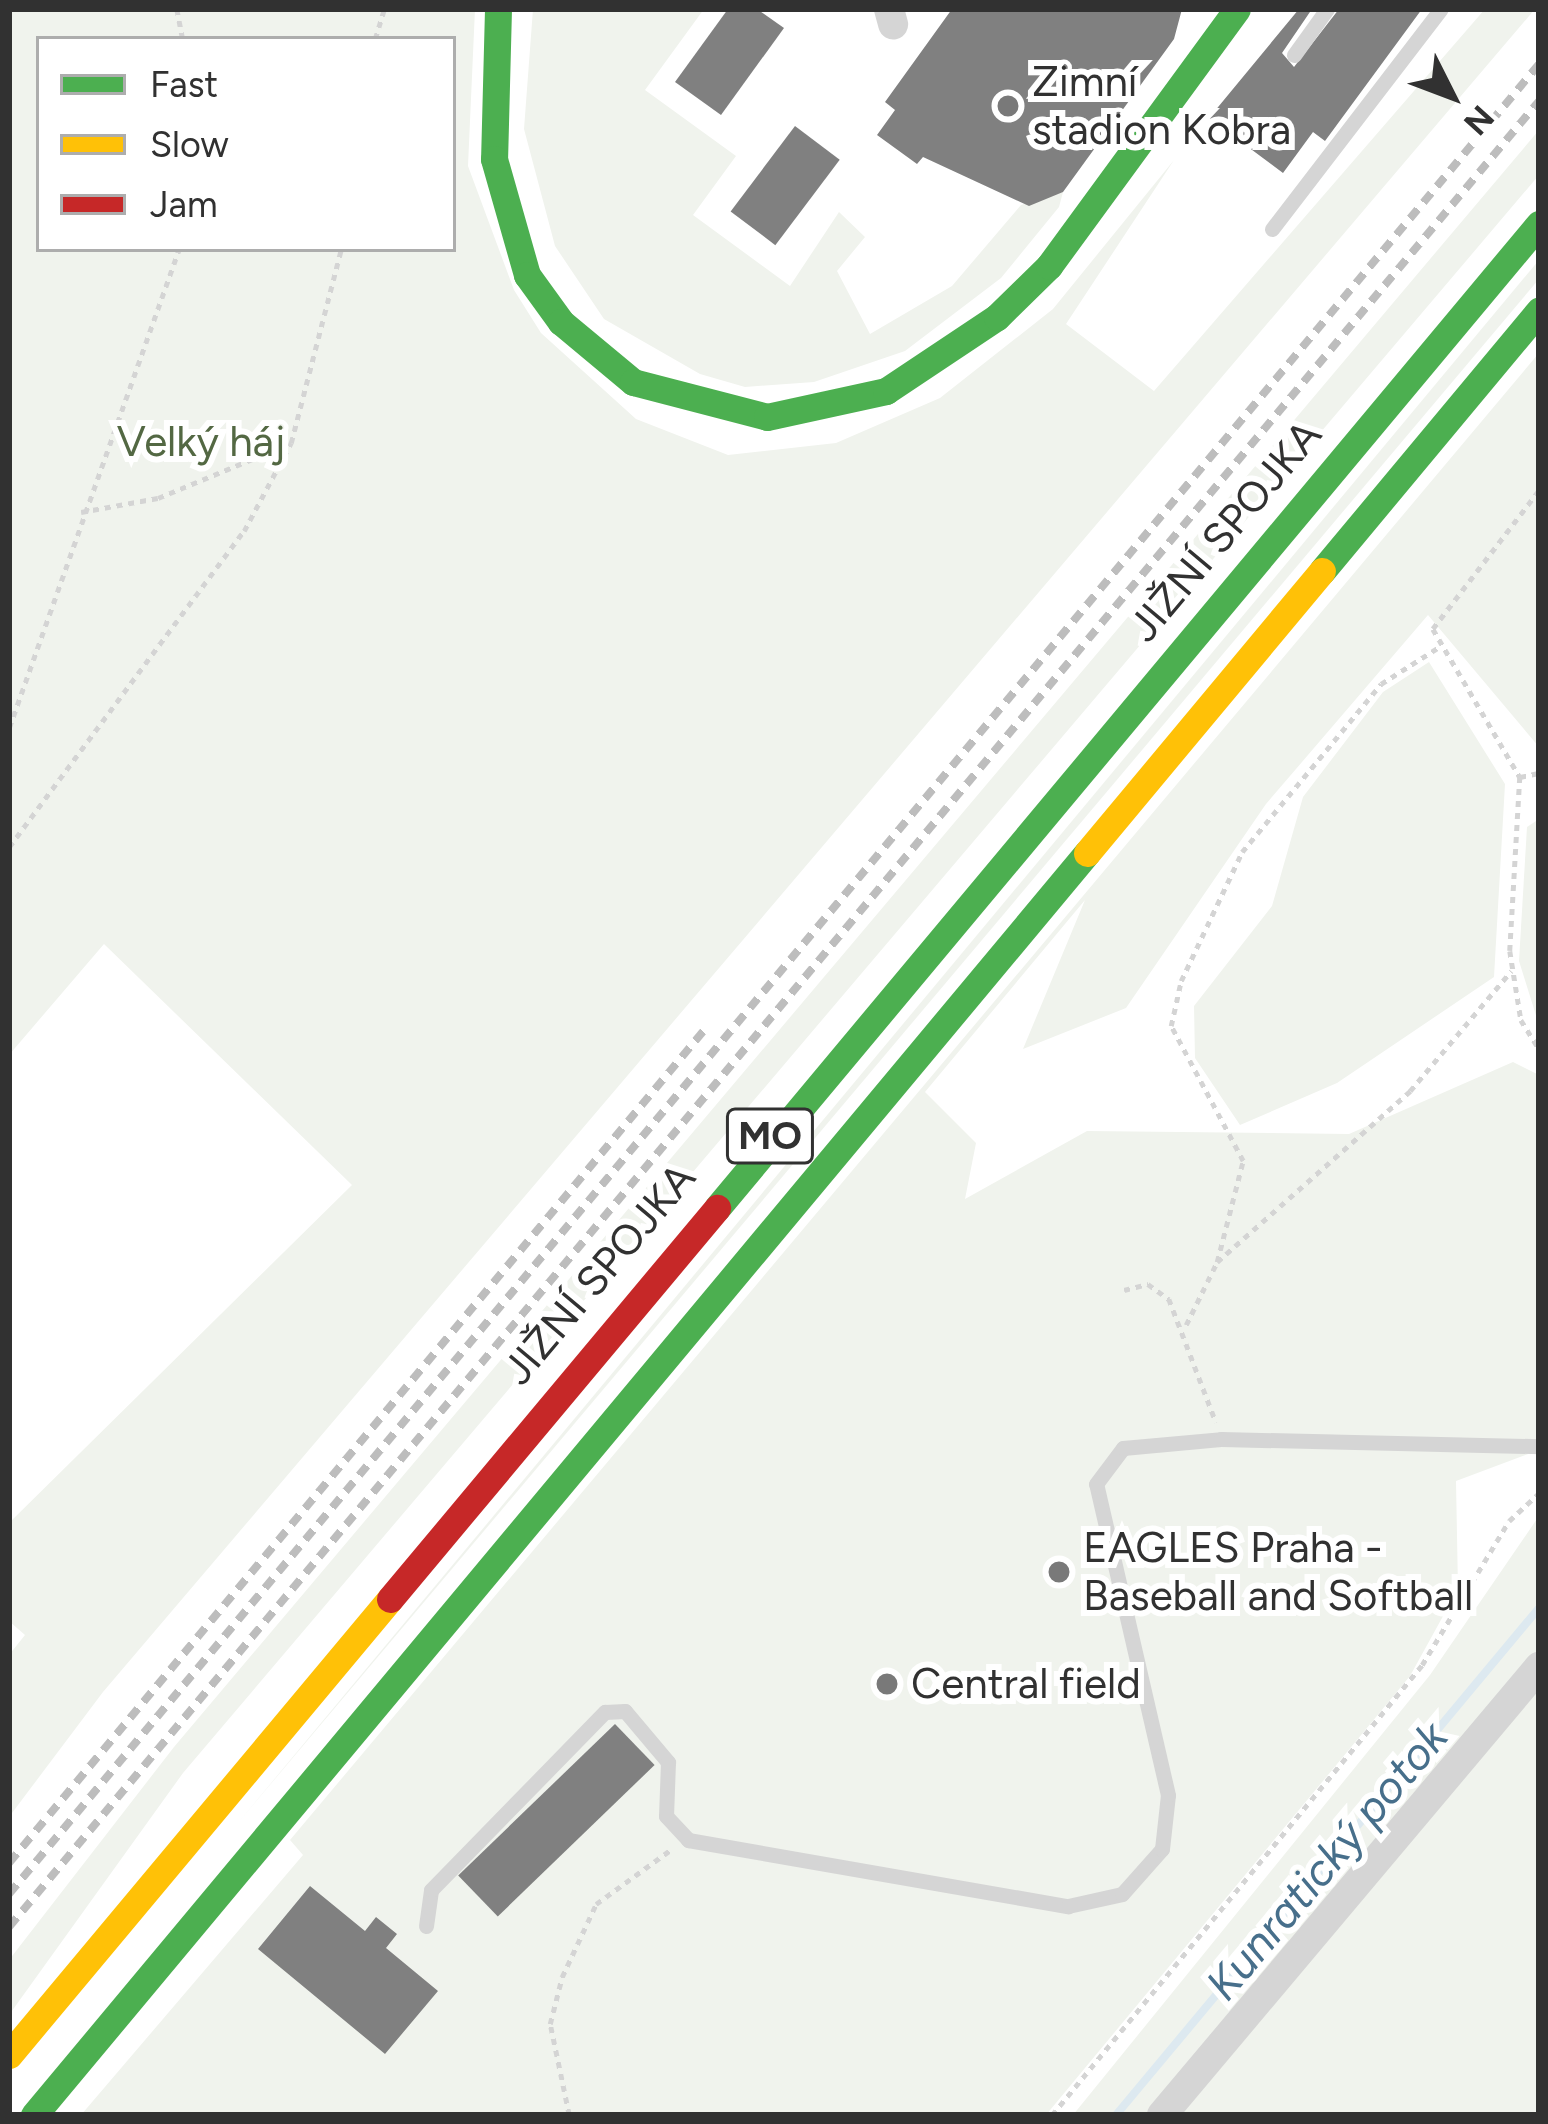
<!DOCTYPE html>
<meta charset="utf-8">
<style>
body{margin:0}
#map{position:relative;width:1548px;height:2124px;overflow:hidden;background:#fff;font-family:Figtree,sans-serif}
div>[style]{position:absolute}
.green>*{inset:0;background:#f0f3ed}
.stream>*{height:8px;margin:-4px;padding:0 4px;transform-origin:4px;border-radius:4px;background:#dde9f0}
.building>*{inset:0;background:#808080;transform-origin:0 0}
.path>*{height:4.5px;margin-top:-2.25px;transform-origin:0;background:repeating-linear-gradient(90deg,#d4d4d4 0 6px,transparent 0 12px)}
.lane>*{height:15px;margin:-7.5px;padding:0 7.5px;transform-origin:7.5px;border-radius:7.5px;background:#d5d5d5}
.street>*{height:30px;margin:-15px;padding:0 15px;transform-origin:15px;border-radius:15px;background:#d5d5d5}
.fast>*{height:27px;margin:-13.5px;padding:0 13.5px;transform-origin:13.5px;border-radius:13.5px;background:#4caf50}
.slow>*{height:27px;margin:-13.5px;padding:0 13.5px;transform-origin:13.5px;border-radius:13.5px;background:#ffc107}
.jam>*{height:27px;margin:-13.5px;padding:0 13.5px;transform-origin:13.5px;border-radius:13.5px;background:#c62828}
.rail>*{height:8px;margin-top:-4px;transform-origin:0;background:repeating-linear-gradient(90deg,#bdbdbd 0 12px,transparent 0 21px)}
.dots>*{width:33px;height:33px;translate:-50% -50%;box-sizing:border-box;border:6px solid #fff;border-radius:50%}
span{translate:-50% -50%;white-space:nowrap;text-align:center;line-height:1.15;-webkit-text-stroke:12px #fff;paint-order:stroke}
.shield-label span{padding:3px 9px;background:#fff;border:3px solid;border-radius:9px;-webkit-text-stroke-width:0}
.shield-label{font-size:39px;color:#313131;font-weight:700}
.poi-label{font-size:42px;color:#313131}
.left{translate:0 -50%;text-align:left}
.park-label{font-size:42px;color:#536843}
.street-label{font-size:42px;color:#313131}
.water-label{font-size:45px;color:#476f8b;font-style:italic}
.frame{position:absolute;inset:0;border:12px solid #313131;pointer-events:none}
.legend{position:absolute;left:36px;top:36px;width:420px;height:216px;box-sizing:border-box;background:#fff;border:3px solid #adadad;margin:0;padding:15px 21px;list-style:none;font-size:36px;color:#313131}
.legend li{display:flex;align-items:center;gap:24px;height:60px}
.legend b{width:60px;border:3px solid #adadad}
.north{position:absolute;left:1392px;top:36px;width:120px;height:120px;-webkit-text-stroke:9px #fff;paint-order:stroke;rotate:132deg;font-size:33px;font-weight:700;line-height:48px;text-align:center;color:#313131}
.north::after{content:'';display:block;margin:auto;width:42px;height:54px;background:#313131;clip-path:polygon(50% 0,100% 100%,50% 72%,0 100%)}
</style>
<div id="map">
<div class="green">
<i style="clip-path:polygon(evenodd,9px 9px,475px 9px,468px 166px,514px 290px,541px 333px,636px 419px,728px 455px,836px 443px,940px 398px,1053px 309px,1174px 160px,1066px 324px,1154px 391px,1485px 9px,1535px 9px,103px 1692px,9px 1817px,9px 1655px,25px 1635px,9px 1621px,9px 1523px,352px 1185px,104px 944px,9px 1055px,9px 9px,39px 39px,453px 39px,453px 249px,39px 249px,39px 39px)"></i>
<i style="clip-path:polygon(533px 9px,704px 9px,645px 90px,736px 156px,693px 215px,790px 286px,839px 212px,865px 237px,837px 271px,870px 334px,952px 286px,1021px 205px,1063px 192px,1059px 207px,1001px 278px,905px 351px,814px 382px,745px 387px,700px 374px,604px 319px,555px 246px,524px 129px)"></i>
<i style="clip-path:polygon(1539px 130px,1539px 175px,183px 1773px,9px 2015px,9px 1960px,174px 1747px)"></i>
<i style="clip-path:polygon(1539px 260px,1539px 279px,237px 1824px)"></i>
<i style="clip-path:polygon(1539px 353px,1539px 747px,1428px 615px,1266px 804px,1126px 1008px,1023px 1049px,1085px 900px,925px 1092px,976px 1143px,965px 1199px,1087px 1131px,1349px 1134px,1513px 1062px,1539px 1075px,1539px 1437px,1531px 1453px,1456px 1481px,1458px 1589px,1410px 1676px,1046px 2115px,81px 2115px,303px 1855px,290px 1840px)"></i>
<i style="clip-path:polygon(1429px 662px,1505px 784px,1494px 977px,1337px 1083px,1240px 1125px,1195px 1058px,1194px 1006px,1272px 906px,1303px 797px,1383px 692px)"></i>
<i style="clip-path:polygon(1539px 819px,1539px 1025px,1519px 961px,1527px 827px)"></i>
<i style="clip-path:polygon(1539px 1516px,1539px 2115px,1073px 2115px,1430px 1675px)"></i>
</div>
<div class="stream">
<i style="left:1116px;top:2115px;width:660px;rotate:-50.16deg"></i>
</div>
<div class="building">
<i style="clip-path:polygon(728px 9px,757px 9px,784px 28px,721px 115px,675px 82px)"></i>
<i style="clip-path:polygon(952px 9px,1182px 9px,1174px 39px,1063px 192px,1029px 206px,923px 157px,917px 164px,877px 135px,895px 110px,885px 102px)"></i>
<i style="clip-path:polygon(1299px 9px,1312px 9px,1282px 53px,1294px 67px,1339px 9px,1422px 9px,1325px 141px,1313px 132px,1283px 173px,1209px 118px)"></i>
<i style="left:795px;top:126px;width:56px;height:107px;rotate:37deg"></i>
<i style="left:615px;top:1724px;width:57px;height:218px;rotate:46deg"></i>
<i style="clip-path:polygon(310px 1886px,365px 1931px,376px 1917px,397px 1934px,386px 1948px,438px 1991px,385px 2054px,258px 1949px)"></i>
</div>
<div class="path">
<i style="left:177px;top:9px;width:31px;rotate:79deg"></i>
<i style="left:375px;top:39px;width:31px;rotate:-73deg"></i>
<i style="left:1539px;top:491px;width:174px;rotate:127.5deg"></i>
<i style="left:1433px;top:629px;width:172px;rotate:59.6deg"></i>
<i style="left:1520px;top:777px;width:174px;rotate:93.3deg"></i>
<i style="left:1510px;top:951px;width:70px;rotate:80.9deg"></i>
<i style="left:1521px;top:1020px;width:34px;rotate:58deg"></i>
<i style="left:81px;top:512px;width:78px;rotate:-10.3deg"></i>
<i style="left:158px;top:498px;width:144px;rotate:-22.5deg"></i>
<i style="left:9px;top:728px;width:508px;rotate:-70.46deg"></i>
<i style="left:1520px;top:777px;width:19px;rotate:-12deg"></i>
<i style="left:9px;top:847px;width:394px;rotate:-53.4deg"></i>
<i style="left:244px;top:531px;width:100px;rotate:-61.9deg"></i>
<i style="left:291px;top:443px;width:200px;rotate:-75.5deg"></i>
<i style="left:1217px;top:1262px;width:104px;rotate:-75.6deg"></i>
<i style="left:1243px;top:1161px;width:153px;rotate:-118.1deg"></i>
<i style="left:1171px;top:1026px;width:46px;rotate:-77.5deg"></i>
<i style="left:1181px;top:981px;width:143px;rotate:-64.7deg"></i>
<i style="left:1242px;top:852px;width:218px;rotate:-50.4deg"></i>
<i style="left:1381px;top:684px;width:69px;rotate:-32.5deg"></i>
<i style="left:1124px;top:1290px;width:25px;rotate:-14deg"></i>
<i style="left:1148px;top:1284px;width:26px;rotate:36deg"></i>
<i style="left:1169px;top:1299px;width:132px;rotate:69.1deg"></i>
<i style="left:1186px;top:1325px;width:70px;rotate:-63.8deg"></i>
<i style="left:1217px;top:1262px;width:258px;rotate:-41.5deg"></i>
<i style="left:1410px;top:1091px;width:157px;rotate:-49.9deg"></i>
<i style="left:569px;top:2115px;width:93px;rotate:-101.8deg"></i>
<i style="left:550px;top:2024px;width:49px;rotate:-75.7deg"></i>
<i style="left:562px;top:1977px;width:81px;rotate:-65deg"></i>
<i style="left:596px;top:1904px;width:95px;rotate:-36deg"></i>
<i style="left:1052px;top:2115px;width:583px;rotate:-50.57deg"></i>
<i style="left:1422px;top:1665px;width:168px;rotate:-58.9deg"></i>
<i style="left:1509px;top:1521px;width:41px;rotate:-43deg"></i>
</div>
<div class="lane">
<i style="left:1294px;top:55px;width:57px;rotate:-54.3deg"></i>
<i style="left:1272px;top:229px;width:277px;rotate:-52.5deg"></i>
<i style="left:426px;top:1926px;width:36px;rotate:-82deg"></i>
<i style="left:431px;top:1890px;width:249px;rotate:-45.7deg"></i>
<i style="left:605px;top:1712px;width:20px;rotate:-3deg"></i>
<i style="left:625px;top:1711px;width:67px;rotate:49.9deg"></i>
<i style="left:668px;top:1762px;width:54px;rotate:92.1deg"></i>
<i style="left:666px;top:1816px;width:33px;rotate:47deg"></i>
<i style="left:688px;top:1840px;width:386px;rotate:9.9deg"></i>
<i style="left:1068px;top:1906px;width:55px;rotate:-12.5deg"></i>
<i style="left:1122px;top:1894px;width:60px;rotate:-48.4deg"></i>
<i style="left:1162px;top:1849px;width:54px;rotate:-83.7deg"></i>
<i style="left:1168px;top:1795px;width:319px;rotate:-103deg"></i>
<i style="left:1096px;top:1484px;width:45px;rotate:-53.1deg"></i>
<i style="left:1123px;top:1448px;width:98px;rotate:-5.2deg"></i>
<i style="left:1221px;top:1439px;width:318px;rotate:1.3deg"></i>
</div>
<div class="street">
<i style="left:889px;top:9px;width:16px;rotate:75deg"></i>
<i style="left:1162px;top:2115px;width:586px;rotate:-49.92deg"></i>
</div>
<div class="fast">
<i style="left:498px;top:9px;width:150px;rotate:91.5deg"></i>
<i style="left:494px;top:159px;width:121px;rotate:74.1deg"></i>
<i style="left:527px;top:275px;width:58px;rotate:54.1deg"></i>
<i style="left:561px;top:322px;width:94px;rotate:39.8deg"></i>
<i style="left:633px;top:382px;width:138px;rotate:14.6deg"></i>
<i style="left:767px;top:417px;width:122px;rotate:-12.3deg"></i>
<i style="left:886px;top:391px;width:133px;rotate:-33.7deg"></i>
<i style="left:997px;top:317px;width:73px;rotate:-44.4deg"></i>
<i style="left:1049px;top:266px;width:318px;rotate:-53.8deg"></i>
<i style="left:1322px;top:571px;width:339px;rotate:-50.2deg"></i>
<i style="left:717px;top:1208px;width:1282px;rotate:-50.13deg"></i>
<i style="left:34px;top:2115px;width:1644px;rotate:-50.16deg"></i>
</div>
<div class="slow">
<i style="left:1087px;top:853px;width:367px;rotate:-50.2deg"></i>
<i style="left:9px;top:2055px;width:594px;rotate:-50.12deg"></i>
</div>
<div class="jam">
<i style="left:390px;top:1599px;width:510px;rotate:-50.09deg"></i>
</div>
<div class="rail">
<i style="left:9px;top:1863px;width:1086px;rotate:-50.15deg"></i>
<i style="left:9px;top:1894px;width:2385px;rotate:-50.1deg"></i>
<i style="left:9px;top:1927px;width:2382px;rotate:-50.04deg"></i>
</div>
<div class="dots">
<i style="left:1008px;top:106px;background:#797979"></i>
<i style="left:1059px;top:1572px;background:#797979"></i>
<i style="left:887px;top:1684px;background:#797979"></i>
</div>
<div class="shield-label">
<span style="left:770px;top:1136px">MO</span>
</div>
<div class="poi-label">
<span class="left" style="left:1032px;top:106px">Zimní<br>stadion Kobra</span>
<span class="left" style="left:1083px;top:1572px">EAGLES Praha -<br>Baseball and Softball</span>
<span class="left" style="left:911px;top:1684px">Central field</span>
</div>
<div class="park-label">
<span style="left:201px;top:442px">Velký háj</span>
</div>
<div class="street-label">
<span style="left:1225px;top:531px;rotate:-50deg">JIŽNÍ SPOJKA</span>
<span style="left:599px;top:1274px;rotate:-50deg">JIŽNÍ SPOJKA</span>
</div>
<div class="water-label">
<span style="left:1327px;top:1861px;rotate:-50deg">Kunratický potok</span>
</div>
<div class="frame"></div>
<ul class="legend">
<li><b style="height:15px;background:#4caf50"></b>Fast</li>
<li><b style="height:15px;background:#ffc107"></b>Slow</li>
<li><b style="height:15px;background:#c62828"></b>Jam</li>
</ul>
<div class="north">N</div>
</div>
